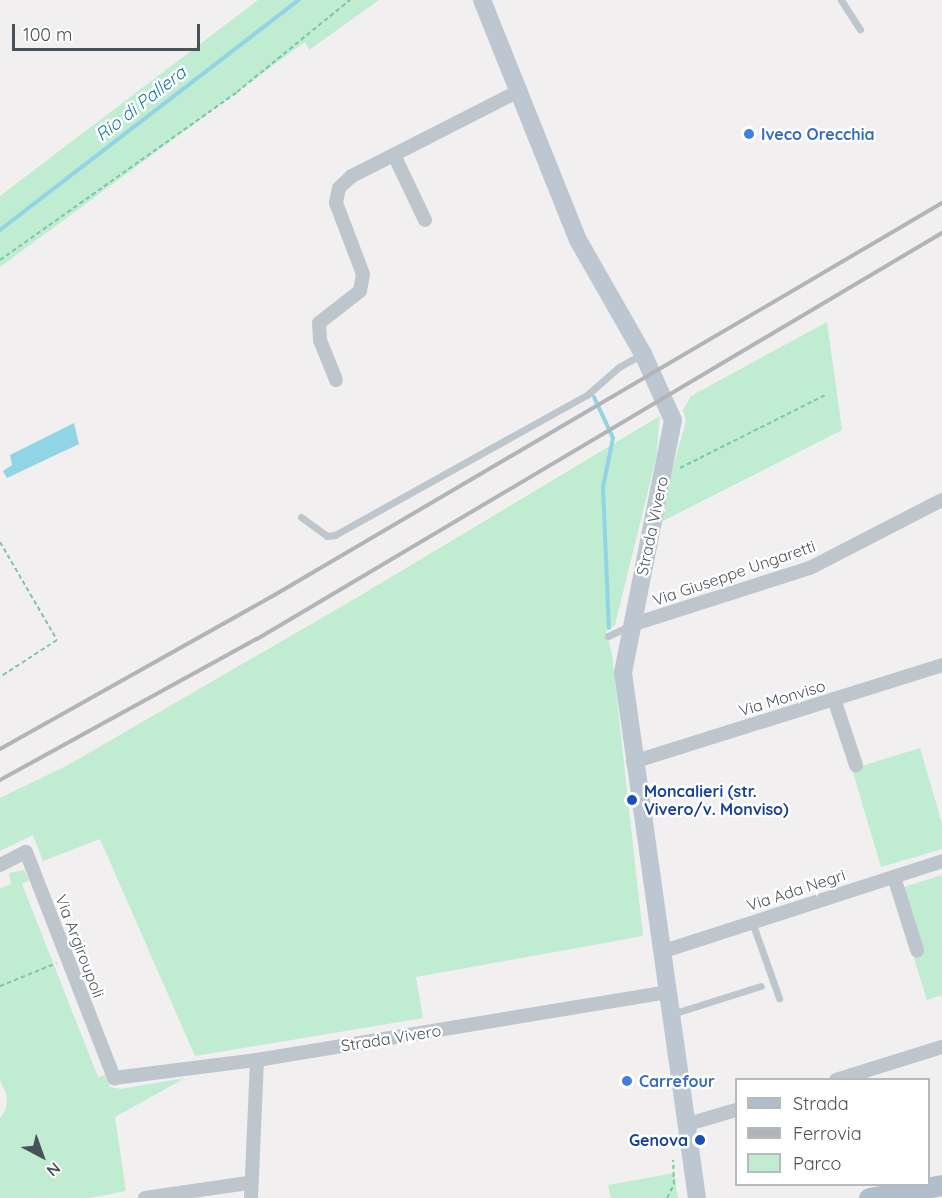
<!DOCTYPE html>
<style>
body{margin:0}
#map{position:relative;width:942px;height:1198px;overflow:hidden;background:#f1efef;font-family:Quicksand,sans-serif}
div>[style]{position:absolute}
.green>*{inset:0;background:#c0ecd1}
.water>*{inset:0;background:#90d4e6}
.stream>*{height:4px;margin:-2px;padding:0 2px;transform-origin:2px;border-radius:2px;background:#90d4e6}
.path>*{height:2px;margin-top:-1px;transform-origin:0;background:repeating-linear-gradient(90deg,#7ac8a1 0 4.5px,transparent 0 7.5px)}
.lane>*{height:7px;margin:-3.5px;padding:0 3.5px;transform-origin:3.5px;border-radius:3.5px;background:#bec6cd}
.street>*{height:14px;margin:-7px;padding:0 7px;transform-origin:7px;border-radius:7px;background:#bec6cd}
.secondary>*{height:18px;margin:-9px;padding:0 9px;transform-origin:9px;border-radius:9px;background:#bdc7d1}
.primary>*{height:21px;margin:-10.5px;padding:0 10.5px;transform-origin:10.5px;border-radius:10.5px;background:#b0becc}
.rail>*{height:4px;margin:-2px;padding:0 2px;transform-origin:2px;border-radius:2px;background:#b1b4b8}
.dots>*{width:16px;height:16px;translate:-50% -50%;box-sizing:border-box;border:3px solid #fff;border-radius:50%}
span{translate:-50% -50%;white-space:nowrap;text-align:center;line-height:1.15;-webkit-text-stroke:5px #fff;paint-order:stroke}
.shop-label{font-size:16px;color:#366cbe;font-weight:700}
.left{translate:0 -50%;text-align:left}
.street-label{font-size:16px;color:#48525b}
.transit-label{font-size:16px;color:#164399;font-weight:700}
.right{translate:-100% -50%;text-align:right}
.water-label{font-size:18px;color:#167d99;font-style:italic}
.legend{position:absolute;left:735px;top:1078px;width:195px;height:108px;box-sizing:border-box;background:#fff;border:2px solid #b6babd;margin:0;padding:8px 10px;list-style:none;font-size:18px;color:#48525b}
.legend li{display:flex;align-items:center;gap:12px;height:30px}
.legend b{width:30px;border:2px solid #b6babd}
.north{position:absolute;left:12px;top:1126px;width:60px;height:60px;-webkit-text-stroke:4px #fff;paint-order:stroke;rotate:139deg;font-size:16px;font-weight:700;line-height:24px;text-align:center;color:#48525b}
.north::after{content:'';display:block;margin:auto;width:21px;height:27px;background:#48525b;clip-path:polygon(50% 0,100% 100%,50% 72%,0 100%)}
.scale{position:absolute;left:12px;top:24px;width:188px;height:27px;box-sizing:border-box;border:3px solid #48525b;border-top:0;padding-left:8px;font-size:18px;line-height:21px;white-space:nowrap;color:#48525b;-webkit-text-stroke:4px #fff;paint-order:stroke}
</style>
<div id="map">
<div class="green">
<i style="clip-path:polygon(258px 0,379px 0,309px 50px,305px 42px,0 267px,0 196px)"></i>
<i style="clip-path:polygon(827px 322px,842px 430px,657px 524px,686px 421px,683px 410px,691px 396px)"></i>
<i style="clip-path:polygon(660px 416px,656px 458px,615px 625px,606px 631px,612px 654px,643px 936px,416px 977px,423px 1018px,195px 1056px,100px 839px,43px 861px,33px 835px,0 851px,0 798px,68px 765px,351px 601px)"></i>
<i style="clip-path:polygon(920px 748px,942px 823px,942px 849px,881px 867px,852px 769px)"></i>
<i style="clip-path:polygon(24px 870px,29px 880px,22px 884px,98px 1077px,105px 1075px,110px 1087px,121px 1089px,185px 1078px,115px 1117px,126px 1191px,89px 1198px,0 1198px,0 1118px,6px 1109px,7px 1096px,0 1080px,0 889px,11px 884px,9px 873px)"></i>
<i style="clip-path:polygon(942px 875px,942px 995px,927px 1000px,913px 955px,904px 887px)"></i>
<i style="clip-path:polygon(674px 1173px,678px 1198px,611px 1198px,608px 1185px)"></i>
</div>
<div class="water">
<i style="clip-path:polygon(74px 423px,79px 444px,7px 478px,3px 471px,12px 465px,10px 455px)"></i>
</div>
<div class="stream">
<i style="left:0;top:230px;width:377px;rotate:-37.6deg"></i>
<i style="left:594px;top:397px;width:45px;rotate:65.1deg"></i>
<i style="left:613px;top:438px;width:50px;rotate:101.5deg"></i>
<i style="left:603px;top:487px;width:141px;rotate:87.6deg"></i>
</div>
<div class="path">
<i style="left:0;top:260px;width:291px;rotate:-35.3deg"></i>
<i style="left:237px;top:92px;width:146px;rotate:-39.2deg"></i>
<i style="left:680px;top:468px;width:165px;rotate:-26.7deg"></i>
<i style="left:0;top:542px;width:113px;rotate:59.8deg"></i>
<i style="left:57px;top:640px;width:68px;rotate:147deg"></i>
<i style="left:0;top:986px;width:61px;rotate:-22deg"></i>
<i style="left:667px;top:1198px;width:16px;rotate:-63deg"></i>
<i style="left:674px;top:1184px;width:24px;rotate:-92deg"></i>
</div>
<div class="lane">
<i style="left:841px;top:0;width:35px;rotate:57deg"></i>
<i style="left:301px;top:517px;width:32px;rotate:36deg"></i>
<i style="left:327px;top:536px;width:8px;rotate:-7deg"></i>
<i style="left:335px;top:535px;width:288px;rotate:-29.1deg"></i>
<i style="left:587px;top:395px;width:43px;rotate:-41.2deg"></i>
<i style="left:619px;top:367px;width:25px;rotate:-29deg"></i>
<i style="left:608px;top:636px;width:23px;rotate:-25deg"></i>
<i style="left:752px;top:922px;width:81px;rotate:70.4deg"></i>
<i style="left:672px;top:1014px;width:93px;rotate:-17.5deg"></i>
</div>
<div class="street">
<i style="left:394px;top:155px;width:72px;rotate:64.5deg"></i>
<i style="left:336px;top:380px;width:43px;rotate:-111.8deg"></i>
<i style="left:320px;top:340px;width:17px;rotate:-93deg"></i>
<i style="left:319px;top:323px;width:52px;rotate:-38deg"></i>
<i style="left:360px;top:291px;width:17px;rotate:-80deg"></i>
<i style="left:363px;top:274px;width:76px;rotate:-110.8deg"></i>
<i style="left:336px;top:203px;width:15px;rotate:-79deg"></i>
<i style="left:339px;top:188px;width:18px;rotate:-43deg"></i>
<i style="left:352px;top:176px;width:185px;rotate:-27deg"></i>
<i style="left:631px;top:625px;width:188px;rotate:-17.7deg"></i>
<i style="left:810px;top:568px;width:148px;rotate:-27.3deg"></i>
<i style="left:834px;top:699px;width:70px;rotate:71.6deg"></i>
<i style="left:633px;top:762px;width:324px;rotate:-17.4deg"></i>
<i style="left:0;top:865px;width:29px;rotate:-27deg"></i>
<i style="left:26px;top:852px;width:243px;rotate:68.7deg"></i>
<i style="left:114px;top:1078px;width:144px;rotate:-7.2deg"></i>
<i style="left:257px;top:1060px;width:416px;rotate:-9.4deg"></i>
<i style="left:894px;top:877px;width:77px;rotate:72.5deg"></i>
<i style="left:661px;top:952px;width:295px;rotate:-17.9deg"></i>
<i style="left:836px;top:1080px;width:111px;rotate:-17.3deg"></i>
<i style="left:688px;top:1124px;width:50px;rotate:-16.3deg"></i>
<i style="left:145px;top:1198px;width:104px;rotate:-8.3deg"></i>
<i style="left:251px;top:1198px;width:138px;rotate:-87.5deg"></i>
</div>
<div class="secondary">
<i style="left:482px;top:0;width:258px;rotate:68.2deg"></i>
<i style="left:578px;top:240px;width:131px;rotate:60.3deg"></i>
<i style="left:643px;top:354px;width:72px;rotate:65.6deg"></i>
<i style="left:673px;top:420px;width:258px;rotate:101.2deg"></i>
<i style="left:623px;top:673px;width:530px;rotate:81.98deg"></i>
</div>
<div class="primary">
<i style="left:869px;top:1198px;width:74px;rotate:-10.1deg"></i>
</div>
<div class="rail">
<i style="left:0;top:749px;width:311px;rotate:-29.3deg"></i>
<i style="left:271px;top:597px;width:778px;rotate:-30.42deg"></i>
<i style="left:0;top:780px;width:293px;rotate:-28.8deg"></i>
<i style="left:257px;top:639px;width:796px;rotate:-30.66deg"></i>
</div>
<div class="dots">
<i style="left:749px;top:134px;background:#3f7fe0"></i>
<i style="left:632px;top:800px;background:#1a4fb4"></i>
<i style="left:627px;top:1081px;background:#3f7fe0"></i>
<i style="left:700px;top:1140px;background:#1a4fb4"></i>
</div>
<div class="shop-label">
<span class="left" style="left:761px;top:134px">Iveco Orecchia</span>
<span class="left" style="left:639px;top:1081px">Carrefour</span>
</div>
<div class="street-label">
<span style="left:652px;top:526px;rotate:-78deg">Strada Vivero</span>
<span style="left:734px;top:573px;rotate:-19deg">Via Giuseppe Ungaretti</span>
<span style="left:782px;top:698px;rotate:-17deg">Via Monviso</span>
<span style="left:796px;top:890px;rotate:-18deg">Via Ada Negri</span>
<span style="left:80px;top:946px;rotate:69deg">Via Argiroupoli</span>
<span style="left:391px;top:1038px;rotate:-9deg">Strada Vivero</span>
</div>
<div class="transit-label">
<span class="left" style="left:644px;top:800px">Moncalieri (str.<br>Vivero/v. Monviso)</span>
<span class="right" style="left:688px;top:1140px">Genova</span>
</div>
<div class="water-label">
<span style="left:141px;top:104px;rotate:-38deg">Rio di Pallera</span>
</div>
<ul class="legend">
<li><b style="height:8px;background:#b0becc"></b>Strada</li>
<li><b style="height:8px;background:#b1b4b8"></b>Ferrovia</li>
<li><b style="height:16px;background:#c0ecd1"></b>Parco</li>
</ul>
<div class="north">N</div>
<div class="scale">100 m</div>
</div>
